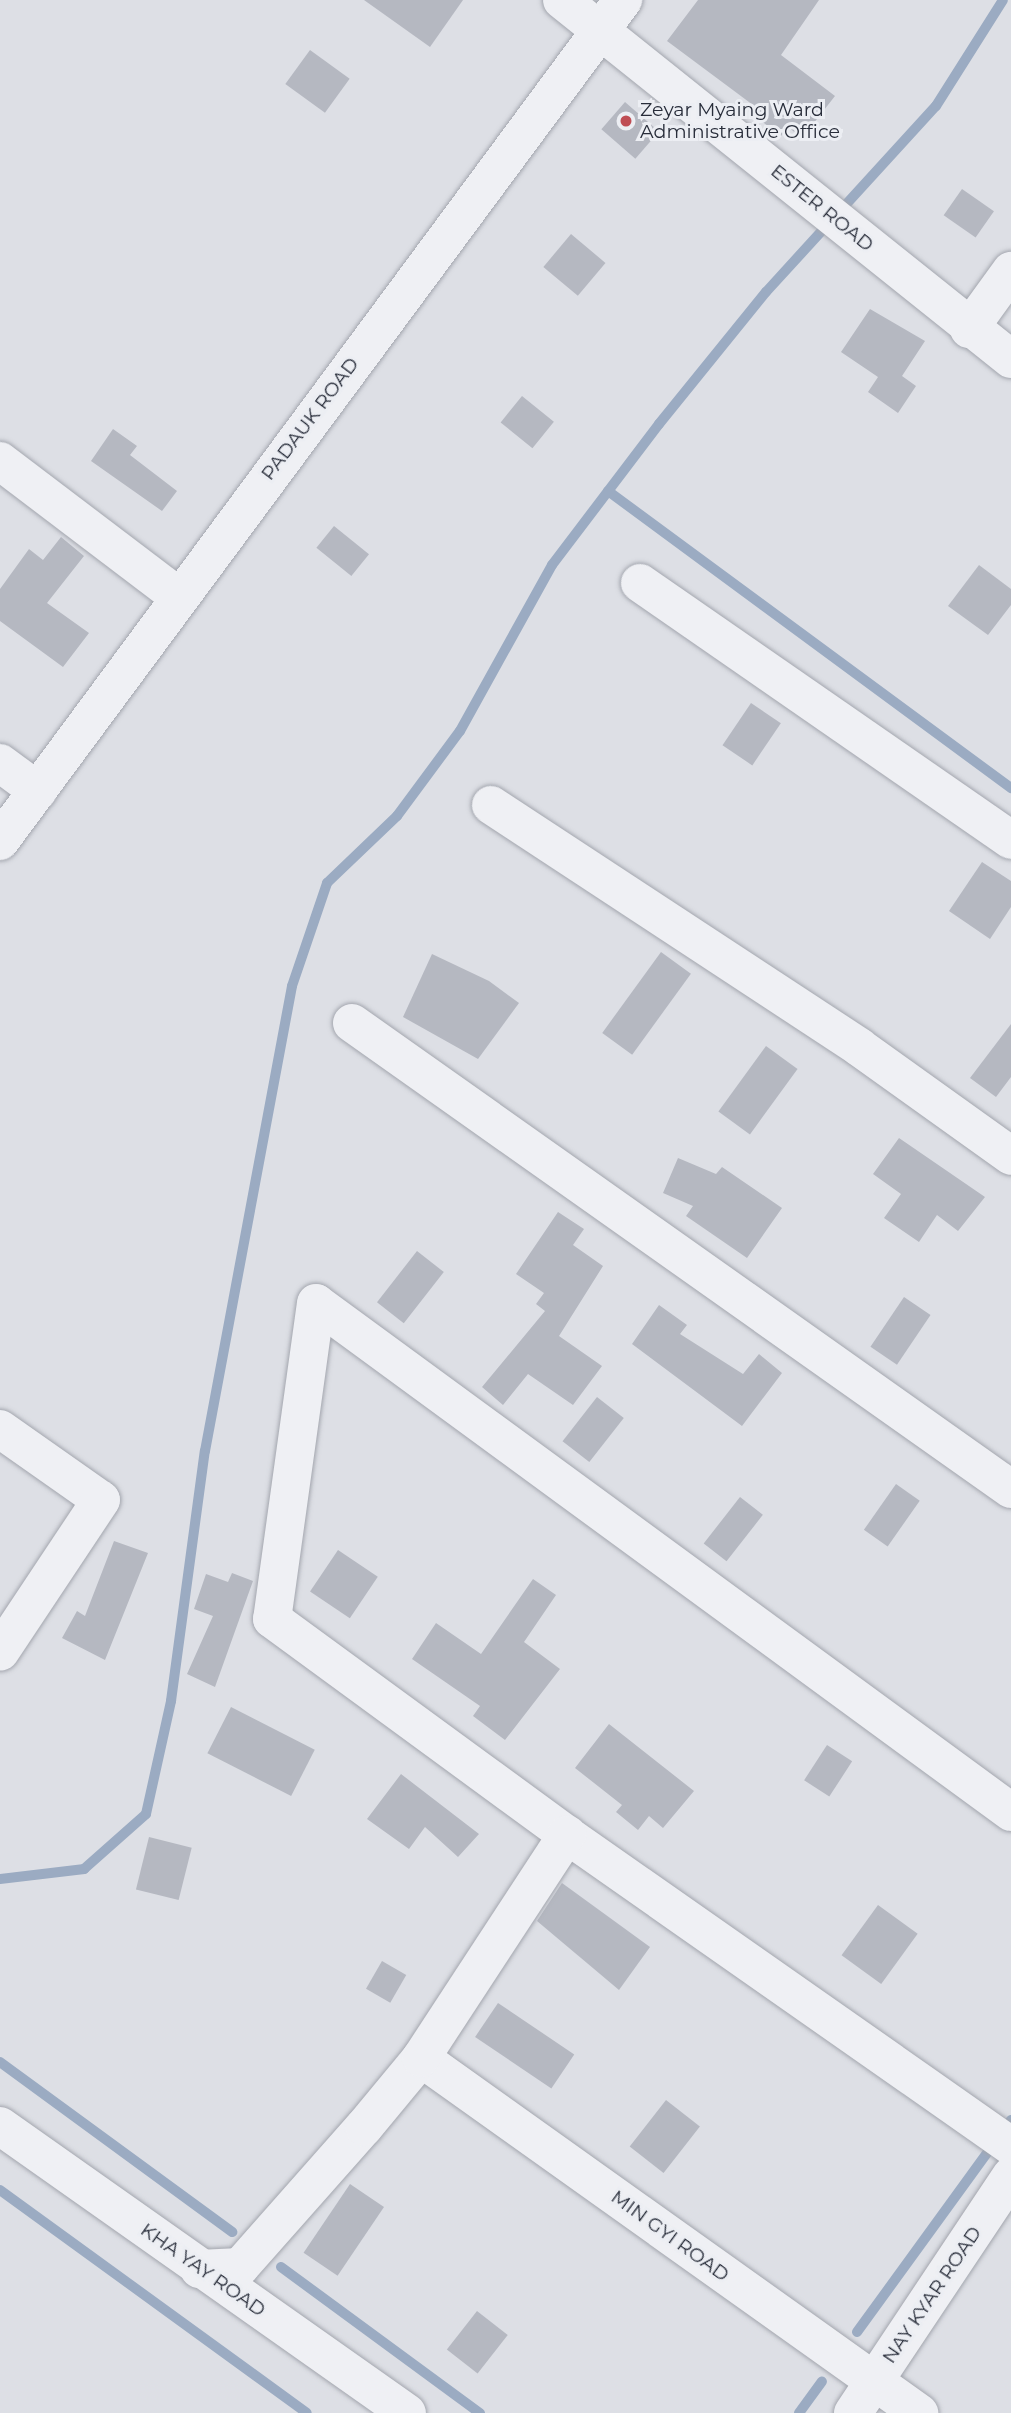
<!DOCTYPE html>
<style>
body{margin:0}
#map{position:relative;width:1011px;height:2413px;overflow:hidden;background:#dddfe5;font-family:Montserrat,sans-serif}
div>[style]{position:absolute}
.stream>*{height:10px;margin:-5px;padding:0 5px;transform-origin:5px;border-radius:5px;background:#9babc2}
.building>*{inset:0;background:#b5b8c1;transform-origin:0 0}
.roads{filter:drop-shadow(0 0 2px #a3a6ae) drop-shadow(0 0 2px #a3a6ae)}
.minor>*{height:38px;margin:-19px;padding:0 19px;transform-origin:19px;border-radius:19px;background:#eff0f4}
.dots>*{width:19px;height:19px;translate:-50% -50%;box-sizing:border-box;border:4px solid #eceef3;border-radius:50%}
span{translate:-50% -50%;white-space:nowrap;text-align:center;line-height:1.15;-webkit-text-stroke:6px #eceef3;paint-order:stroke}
.poi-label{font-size:19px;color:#282d3a}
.left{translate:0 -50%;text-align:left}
.street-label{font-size:19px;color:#282d3a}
</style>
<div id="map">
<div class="stream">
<i style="left:608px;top:491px;width:501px;rotate:36.39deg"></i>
<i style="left:0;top:1879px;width:85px;rotate:-6.8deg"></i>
<i style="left:84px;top:1869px;width:83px;rotate:-41.6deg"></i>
<i style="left:146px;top:1814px;width:116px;rotate:-77.5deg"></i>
<i style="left:171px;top:1701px;width:252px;rotate:-82.3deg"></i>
<i style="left:205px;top:1451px;width:473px;rotate:-79.4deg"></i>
<i style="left:292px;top:986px;width:109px;rotate:-71.2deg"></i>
<i style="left:327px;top:883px;width:97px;rotate:-43.7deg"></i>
<i style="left:397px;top:816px;width:106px;rotate:-53.5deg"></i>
<i style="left:460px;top:731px;width:190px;rotate:-61deg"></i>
<i style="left:552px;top:565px;width:177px;rotate:-52.8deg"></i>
<i style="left:659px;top:424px;width:170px;rotate:-51deg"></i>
<i style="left:766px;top:292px;width:252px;rotate:-47.6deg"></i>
<i style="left:936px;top:106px;width:125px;rotate:-57.7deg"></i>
<i style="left:0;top:2062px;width:288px;rotate:36.2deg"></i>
<i style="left:0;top:2190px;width:379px;rotate:36deg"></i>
<i style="left:281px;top:2267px;width:247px;rotate:36.3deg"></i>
<i style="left:857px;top:2332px;width:262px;rotate:-54deg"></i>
<i style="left:799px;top:2413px;width:39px;rotate:-54deg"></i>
</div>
<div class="building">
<i style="clip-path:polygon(364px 0,463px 0,430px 47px)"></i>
<i style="clip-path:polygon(698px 0,819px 0,781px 55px,835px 96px,802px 138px,788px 127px,781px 136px,748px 111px,753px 105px,667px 41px)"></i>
<i style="left:310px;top:50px;width:49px;height:42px;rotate:36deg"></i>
<i style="left:625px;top:102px;width:45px;height:36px;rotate:41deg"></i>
<i style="left:962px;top:189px;width:39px;height:32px;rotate:35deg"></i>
<i style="left:571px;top:234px;width:45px;height:43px;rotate:40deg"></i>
<i style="clip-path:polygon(870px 309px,925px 341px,902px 376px,916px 386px,898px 413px,868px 392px,878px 377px,841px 352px)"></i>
<i style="left:522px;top:396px;width:41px;height:34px;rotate:39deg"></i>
<i style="clip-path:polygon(113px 429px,137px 446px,130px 455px,177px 491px,162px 511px,91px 461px)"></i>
<i style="left:334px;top:526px;width:45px;height:28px;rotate:39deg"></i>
<i style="clip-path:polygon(61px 537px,84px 556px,47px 603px,89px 633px,63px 667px,0 621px,0 589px,29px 549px,43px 560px)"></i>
<i style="clip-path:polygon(979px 565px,1011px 589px,1011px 605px,988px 635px,948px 606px)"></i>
<i style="left:751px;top:703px;width:36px;height:51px;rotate:34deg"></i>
<i style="clip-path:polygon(982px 862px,1011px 881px,1011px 907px,990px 939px,949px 911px)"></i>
<i style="left:661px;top:952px;width:37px;height:100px;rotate:36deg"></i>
<i style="clip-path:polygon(432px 954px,489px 981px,519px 1003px,478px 1059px,403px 1017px)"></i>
<i style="clip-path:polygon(1011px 1024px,1011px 1077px,996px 1097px,970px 1078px)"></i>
<i style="left:766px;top:1046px;width:39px;height:81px;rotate:36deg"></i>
<i style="clip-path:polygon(899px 1138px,985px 1197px,958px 1231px,937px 1215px,919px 1242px,884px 1218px,901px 1194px,873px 1174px)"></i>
<i style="clip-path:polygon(678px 1158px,716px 1174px,722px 1167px,782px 1208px,747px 1258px,686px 1216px,693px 1206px,663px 1193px)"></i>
<i style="clip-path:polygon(558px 1212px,584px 1229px,573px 1245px,603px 1266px,559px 1336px,602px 1366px,573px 1405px,528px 1374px,503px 1405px,482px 1387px,545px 1311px,536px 1304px,544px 1293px,516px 1274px)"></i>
<i style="left:417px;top:1251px;width:34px;height:65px;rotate:38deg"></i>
<i style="left:904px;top:1297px;width:32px;height:60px;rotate:34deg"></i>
<i style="clip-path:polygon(659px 1305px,687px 1325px,680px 1334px,743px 1374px,759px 1354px,782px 1373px,742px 1426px,632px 1344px)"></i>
<i style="left:597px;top:1397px;width:34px;height:56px;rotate:38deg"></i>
<i style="left:896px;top:1484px;width:29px;height:56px;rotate:35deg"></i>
<i style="left:740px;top:1497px;width:29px;height:59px;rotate:38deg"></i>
<i style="clip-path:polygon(114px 1541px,148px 1553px,105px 1660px,62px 1638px,77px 1611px,85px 1616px)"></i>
<i style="left:338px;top:1550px;width:48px;height:50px;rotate:34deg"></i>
<i style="clip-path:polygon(232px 1573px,253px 1581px,215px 1687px,187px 1674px,213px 1616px,194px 1609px,206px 1574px,228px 1582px)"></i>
<i style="clip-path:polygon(533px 1579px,556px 1595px,524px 1642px,560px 1669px,505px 1740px,473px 1716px,480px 1706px,412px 1659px,436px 1623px,481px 1654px)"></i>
<i style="left:231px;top:1707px;width:94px;height:52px;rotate:27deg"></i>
<i style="clip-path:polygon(609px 1724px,694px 1791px,663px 1828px,649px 1816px,638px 1830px,616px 1812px,622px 1805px,575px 1768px)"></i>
<i style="left:827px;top:1745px;width:30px;height:42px;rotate:33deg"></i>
<i style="clip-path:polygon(401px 1774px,479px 1834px,458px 1857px,425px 1827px,409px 1849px,367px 1819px)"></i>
<i style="left:149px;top:1837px;width:44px;height:54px;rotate:14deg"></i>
<i style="clip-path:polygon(562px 1883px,650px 1947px,619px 1990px,537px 1921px)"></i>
<i style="left:878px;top:1905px;width:49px;height:62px;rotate:36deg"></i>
<i style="left:382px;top:1961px;width:28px;height:32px;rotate:30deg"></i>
<i style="left:498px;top:2003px;width:92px;height:41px;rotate:34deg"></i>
<i style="left:666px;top:2100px;width:43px;height:59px;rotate:38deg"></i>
<i style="left:350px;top:2184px;width:41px;height:83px;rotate:34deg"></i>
<i style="left:477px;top:2311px;width:39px;height:49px;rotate:38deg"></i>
</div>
<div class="roads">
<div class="minor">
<i style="left:562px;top:0;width:575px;rotate:38.64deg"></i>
<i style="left:969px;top:329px;width:72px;rotate:-54.1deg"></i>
<i style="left:0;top:461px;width:223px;rotate:37.2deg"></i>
<i style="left:640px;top:583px;width:451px;rotate:34.7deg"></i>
<i style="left:0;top:763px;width:47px;rotate:36.4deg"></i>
<i style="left:491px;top:805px;width:440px;rotate:33.3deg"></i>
<i style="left:859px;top:1047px;width:187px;rotate:35.6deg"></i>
<i style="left:0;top:841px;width:1047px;rotate:-53.47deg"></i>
<i style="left:352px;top:1023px;width:807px;rotate:35.27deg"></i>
<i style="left:0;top:1429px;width:123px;rotate:35.1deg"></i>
<i style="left:101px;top:1500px;width:182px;rotate:123.6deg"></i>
<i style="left:1011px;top:1812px;width:861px;rotate:-143.78deg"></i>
<i style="left:316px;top:1303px;width:319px;rotate:97.9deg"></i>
<i style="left:272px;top:1619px;width:366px;rotate:36.2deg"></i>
<i style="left:567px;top:1835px;width:542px;rotate:35.01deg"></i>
<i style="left:421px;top:2058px;width:612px;rotate:35.48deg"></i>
<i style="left:0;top:2126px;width:498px;rotate:35.2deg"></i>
<i style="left:199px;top:2269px;width:41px;rotate:-2.8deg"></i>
<i style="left:240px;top:2267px;width:187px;rotate:-48.5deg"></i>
<i style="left:364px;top:2127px;width:89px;rotate:-50.4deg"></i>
<i style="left:421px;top:2058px;width:267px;rotate:-56.8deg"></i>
<i style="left:853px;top:2413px;width:285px;rotate:-56.3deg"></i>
</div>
</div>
<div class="dots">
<i style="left:626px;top:121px;background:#bf4d54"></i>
</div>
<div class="poi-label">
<span class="left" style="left:640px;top:121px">Zeyar Myaing Ward<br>Administrative Office</span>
</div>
<div class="street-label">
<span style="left:822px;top:208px;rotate:39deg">ESTER ROAD</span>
<span style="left:310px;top:419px;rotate:-53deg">PADAUK ROAD</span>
<span style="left:670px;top:2236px;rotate:36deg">MIN GYI ROAD</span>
<span style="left:203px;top:2270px;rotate:35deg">KHA YAY ROAD</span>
<span style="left:932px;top:2295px;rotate:-56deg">NAY KYAR ROAD</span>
</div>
</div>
